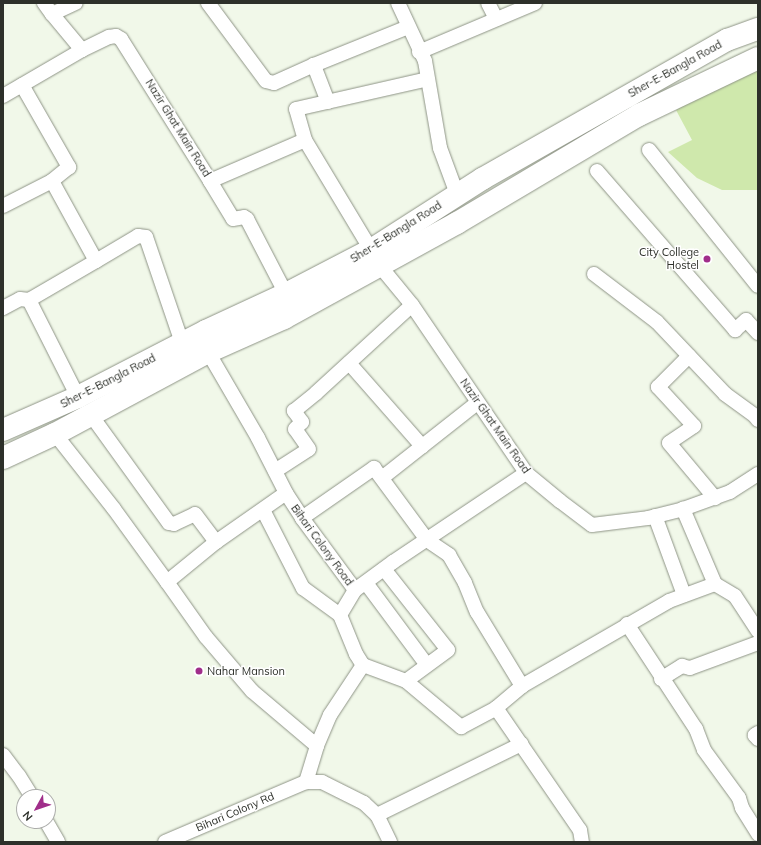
<!DOCTYPE html>
<style>
body{margin:0}
#map{position:relative;width:761px;height:845px;overflow:hidden;background:#f1f8e9;font-family:Mulish,sans-serif}
div>[style]{position:absolute}
.water>*{inset:0;background:#cfe8ac}
.roads{filter:drop-shadow(0 0 1px #8e9486) drop-shadow(0 0 1px #8e9486)}
.street>*{height:14px;margin:-7px;padding:0 7px;transform-origin:7px;border-radius:7px;background:#fff}
.highway>*{height:22px;margin:-11px;padding:0 11px;transform-origin:11px;border-radius:11px;background:#fff}
.dots>*{width:11px;height:11px;translate:-50% -50%;box-sizing:border-box;border:2px solid #fff;border-radius:50%}
span{translate:-50% -50%;white-space:nowrap;text-align:center;line-height:1.15;-webkit-text-stroke:3px #fff;paint-order:stroke}
.street-label{font-size:11px;color:#2d302a}
.poi-label{font-size:11px;color:#2d302a}
.right{translate:-100% -50%;text-align:right}
.left{translate:0 -50%;text-align:left}
.frame{position:absolute;inset:0;border:4px solid #2d302a;pointer-events:none}
.north{position:absolute;left:16px;top:789px;width:40px;height:40px;box-sizing:border-box;background:#fff;border:1px solid #abacaa;border-radius:50%;rotate:230deg;font-size:11px;font-weight:700;line-height:16px;text-align:center;color:#2d302a}
.north::after{content:'';display:block;margin:auto;width:14px;height:18px;background:#a02e8a;clip-path:polygon(50% 0,100% 100%,50% 72%,0 100%)}
</style>
<div id="map">
<div class="water">
<i style="clip-path:polygon(758px 71px,758px 190px,722px 190px,697px 178px,668px 152px,692px 140px,676px 110px,716px 85px)"></i>
</div>
<div class="roads">
<div class="street">
<i style="left:44px;top:3px;width:14px;rotate:54deg"></i>
<i style="left:208px;top:3px;width:97px;rotate:53.4deg"></i>
<i style="left:266px;top:81px;width:8px;rotate:14deg"></i>
<i style="left:274px;top:83px;width:44px;rotate:-24.2deg"></i>
<i style="left:398px;top:3px;width:64px;rotate:65deg"></i>
<i style="left:425px;top:61px;width:88px;rotate:80.2deg"></i>
<i style="left:440px;top:148px;width:49px;rotate:69.7deg"></i>
<i style="left:488px;top:3px;width:18px;rotate:63deg"></i>
<i style="left:82px;top:50px;width:30px;rotate:-26deg"></i>
<i style="left:109px;top:37px;width:7px;rotate:-8deg"></i>
<i style="left:116px;top:36px;width:6px;rotate:31deg"></i>
<i style="left:121px;top:39px;width:168px;rotate:57.9deg"></i>
<i style="left:210px;top:181px;width:103px;rotate:-23.3deg"></i>
<i style="left:305px;top:140px;width:128px;rotate:59deg"></i>
<i style="left:419px;top:52px;width:126px;rotate:-22.9deg"></i>
<i style="left:22px;top:85px;width:95px;rotate:60.2deg"></i>
<i style="left:69px;top:167px;width:22px;rotate:141deg"></i>
<i style="left:52px;top:181px;width:91px;rotate:61.2deg"></i>
<i style="left:96px;top:261px;width:49px;rotate:-30.8deg"></i>
<i style="left:138px;top:236px;width:8px;rotate:7deg"></i>
<i style="left:146px;top:237px;width:112px;rotate:71.2deg"></i>
<i style="left:3px;top:96px;width:91px;rotate:-30.2deg"></i>
<i style="left:82px;top:50px;width:47px;rotate:-129.8deg"></i>
<i style="left:52px;top:14px;width:26px;rotate:-25deg"></i>
<i style="left:328px;top:102px;width:40px;rotate:-111deg"></i>
<i style="left:314px;top:65px;width:101px;rotate:-22deg"></i>
<i style="left:305px;top:140px;width:32px;rotate:-106deg"></i>
<i style="left:296px;top:109px;width:135px;rotate:-12.8deg"></i>
<i style="left:649px;top:150px;width:174px;rotate:51.3deg"></i>
<i style="left:597px;top:171px;width:211px;rotate:49deg"></i>
<i style="left:735px;top:330px;width:15px;rotate:-42deg"></i>
<i style="left:746px;top:320px;width:18px;rotate:47deg"></i>
<i style="left:210px;top:181px;width:44px;rotate:58.8deg"></i>
<i style="left:233px;top:219px;width:11px;rotate:-10deg"></i>
<i style="left:244px;top:217px;width:4px;rotate:34deg"></i>
<i style="left:247px;top:219px;width:85px;rotate:62.5deg"></i>
<i style="left:3px;top:206px;width:55px;rotate:-27deg"></i>
<i style="left:380px;top:266px;width:50px;rotate:50.6deg"></i>
<i style="left:412px;top:305px;width:203px;rotate:55.8deg"></i>
<i style="left:526px;top:473px;width:44px;rotate:39.5deg"></i>
<i style="left:560px;top:501px;width:40px;rotate:37deg"></i>
<i style="left:592px;top:525px;width:56px;rotate:-7.1deg"></i>
<i style="left:648px;top:518px;width:36px;rotate:-14deg"></i>
<i style="left:683px;top:509px;width:50px;rotate:-19.9deg"></i>
<i style="left:730px;top:492px;width:33px;rotate:-33deg"></i>
<i style="left:594px;top:274px;width:79px;rotate:37.3deg"></i>
<i style="left:657px;top:322px;width:99px;rotate:46.6deg"></i>
<i style="left:725px;top:394px;width:37px;rotate:36deg"></i>
<i style="left:755px;top:416px;width:5px;rotate:53deg"></i>
<i style="left:3px;top:308px;width:19px;rotate:-28deg"></i>
<i style="left:20px;top:299px;width:9px;rotate:6deg"></i>
<i style="left:208px;top:352px;width:99px;rotate:59.8deg"></i>
<i style="left:258px;top:438px;width:62px;rotate:63deg"></i>
<i style="left:286px;top:493px;width:30px;rotate:57deg"></i>
<i style="left:302px;top:518px;width:89px;rotate:53.6deg"></i>
<i style="left:355px;top:590px;width:29px;rotate:121deg"></i>
<i style="left:340px;top:615px;width:42px;rotate:67.7deg"></i>
<i style="left:356px;top:654px;width:13px;rotate:58deg"></i>
<i style="left:363px;top:665px;width:60px;rotate:123.4deg"></i>
<i style="left:330px;top:715px;width:34px;rotate:113deg"></i>
<i style="left:317px;top:746px;width:38px;rotate:107deg"></i>
<i style="left:689px;top:356px;width:44px;rotate:135deg"></i>
<i style="left:658px;top:387px;width:53px;rotate:47.3deg"></i>
<i style="left:694px;top:426px;width:30px;rotate:146deg"></i>
<i style="left:669px;top:443px;width:72px;rotate:50.1deg"></i>
<i style="left:349px;top:363px;width:111px;rotate:48.7deg"></i>
<i style="left:78px;top:397px;width:109px;rotate:-116.8deg"></i>
<i style="left:29px;top:300px;width:78px;rotate:-30.2deg"></i>
<i style="left:91px;top:415px;width:133px;rotate:54.2deg"></i>
<i style="left:169px;top:523px;width:5px;rotate:11deg"></i>
<i style="left:174px;top:524px;width:23px;rotate:-25deg"></i>
<i style="left:195px;top:514px;width:35px;rotate:53deg"></i>
<i style="left:55px;top:434px;width:95px;rotate:51.8deg"></i>
<i style="left:114px;top:509px;width:90px;rotate:54deg"></i>
<i style="left:167px;top:582px;width:63px;rotate:-39.2deg"></i>
<i style="left:216px;top:542px;width:85px;rotate:-35deg"></i>
<i style="left:275px;top:471px;width:40px;rotate:-32.9deg"></i>
<i style="left:309px;top:449px;width:24px;rotate:-125deg"></i>
<i style="left:295px;top:429px;width:10px;rotate:-45deg"></i>
<i style="left:302px;top:422px;width:14px;rotate:-126deg"></i>
<i style="left:294px;top:411px;width:28px;rotate:-39deg"></i>
<i style="left:316px;top:393px;width:130px;rotate:-42.5deg"></i>
<i style="left:382px;top:478px;width:121px;rotate:-38.3deg"></i>
<i style="left:263px;top:510px;width:88px;rotate:62.9deg"></i>
<i style="left:303px;top:588px;width:46px;rotate:36.1deg"></i>
<i style="left:655px;top:516px;width:84px;rotate:69.8deg"></i>
<i style="left:302px;top:518px;width:88px;rotate:-34.8deg"></i>
<i style="left:374px;top:468px;width:89px;rotate:53.6deg"></i>
<i style="left:427px;top:540px;width:27px;rotate:34deg"></i>
<i style="left:449px;top:555px;width:32px;rotate:60deg"></i>
<i style="left:465px;top:583px;width:31px;rotate:68deg"></i>
<i style="left:477px;top:612px;width:87px;rotate:58.7deg"></i>
<i style="left:384px;top:569px;width:103px;rotate:51.7deg"></i>
<i style="left:448px;top:650px;width:52px;rotate:143.6deg"></i>
<i style="left:167px;top:582px;width:67px;rotate:54.7deg"></i>
<i style="left:206px;top:637px;width:71px;rotate:49.6deg"></i>
<i style="left:252px;top:691px;width:85px;rotate:40.2deg"></i>
<i style="left:366px;top:583px;width:102px;rotate:53.4deg"></i>
<i style="left:715px;top:584px;width:23px;rotate:31deg"></i>
<i style="left:735px;top:596px;width:42px;rotate:56.7deg"></i>
<i style="left:355px;top:590px;width:47px;rotate:-36.4deg"></i>
<i style="left:393px;top:562px;width:160px;rotate:-33.8deg"></i>
<i style="left:627px;top:624px;width:126px;rotate:56.7deg"></i>
<i style="left:696px;top:729px;width:22px;rotate:69deg"></i>
<i style="left:704px;top:750px;width:59px;rotate:53.9deg"></i>
<i style="left:739px;top:798px;width:10px;rotate:73deg"></i>
<i style="left:742px;top:808px;width:31px;rotate:58deg"></i>
<i style="left:363px;top:665px;width:46px;rotate:20.4deg"></i>
<i style="left:406px;top:681px;width:72px;rotate:39.9deg"></i>
<i style="left:461px;top:727px;width:40px;rotate:-28deg"></i>
<i style="left:496px;top:708px;width:34px;rotate:-40deg"></i>
<i style="left:522px;top:686px;width:170px;rotate:-30deg"></i>
<i style="left:669px;top:601px;width:49px;rotate:-20.3deg"></i>
<i style="left:715px;top:584px;width:82px;rotate:-113.1deg"></i>
<i style="left:661px;top:679px;width:25px;rotate:-32deg"></i>
<i style="left:682px;top:666px;width:8px;rotate:14deg"></i>
<i style="left:690px;top:668px;width:72px;rotate:-20.2deg"></i>
<i style="left:496px;top:708px;width:148px;rotate:55.5deg"></i>
<i style="left:580px;top:830px;width:12px;rotate:81deg"></i>
<i style="left:758px;top:733px;width:4px;rotate:146deg"></i>
<i style="left:755px;top:735px;width:5px;rotate:53deg"></i>
<i style="left:3px;top:755px;width:26px;rotate:53deg"></i>
<i style="left:19px;top:776px;width:25px;rotate:58deg"></i>
<i style="left:377px;top:815px;width:161px;rotate:-26.2deg"></i>
<i style="left:46px;top:821px;width:24px;rotate:60deg"></i>
<i style="left:165px;top:842px;width:153px;rotate:-23.1deg"></i>
<i style="left:306px;top:782px;width:16px"></i>
<i style="left:322px;top:782px;width:47px;rotate:26.6deg"></i>
<i style="left:364px;top:803px;width:18px;rotate:43deg"></i>
<i style="left:377px;top:815px;width:30px;rotate:64deg"></i>
</div>
<div class="highway">
<i style="left:3px;top:430px;width:82px;rotate:-23.7deg"></i>
<i style="left:78px;top:397px;width:144px;rotate:-27.3deg"></i>
<i style="left:206px;top:331px;width:88px;rotate:-24.8deg"></i>
<i style="left:286px;top:294px;width:96px;rotate:-27.4deg"></i>
<i style="left:371px;top:250px;width:132px;rotate:-32.6deg"></i>
<i style="left:482px;top:179px;width:282px;rotate:-29.6deg"></i>
<i style="left:727px;top:40px;width:33px;rotate:-20deg"></i>
<i style="left:3px;top:458px;width:57px;rotate:-24.8deg"></i>
<i style="left:55px;top:434px;width:174px;rotate:-28.2deg"></i>
<i style="left:208px;top:352px;width:83px;rotate:-24.1deg"></i>
<i style="left:284px;top:318px;width:197px;rotate:-28.8deg"></i>
<i style="left:457px;top:223px;width:212px;rotate:-30.7deg"></i>
<i style="left:639px;top:115px;width:132px;rotate:-25.6deg"></i>
</div>
</div>
<div class="dots">
<i style="left:707px;top:259px;background:#a02e8a"></i>
<i style="left:199px;top:671px;background:#a02e8a"></i>
</div>
<div class="street-label">
<span style="left:675px;top:69px;rotate:-29deg">Sher-E-Bangla Road</span>
<span style="left:178px;top:128px;rotate:58deg">Nazir Ghat Main Road</span>
<span style="left:396px;top:232px;rotate:-32deg">Sher-E-Bangla Road</span>
<span style="left:108px;top:381px;rotate:-27deg">Sher-E-Bangla Road</span>
<span style="left:495px;top:426px;rotate:55deg">Nazir Ghat Main Road</span>
<span style="left:322px;top:545px;rotate:54deg">Bihari Colony Road</span>
<span style="left:235px;top:812px;rotate:-23deg">Bihari Colony Rd</span>
</div>
<div class="poi-label">
<span class="right" style="left:699px;top:259px">City College<br>Hostel</span>
<span class="left" style="left:207px;top:671px">Nahar Mansion</span>
</div>
<div class="frame"></div>
<div class="north">N</div>
</div>
